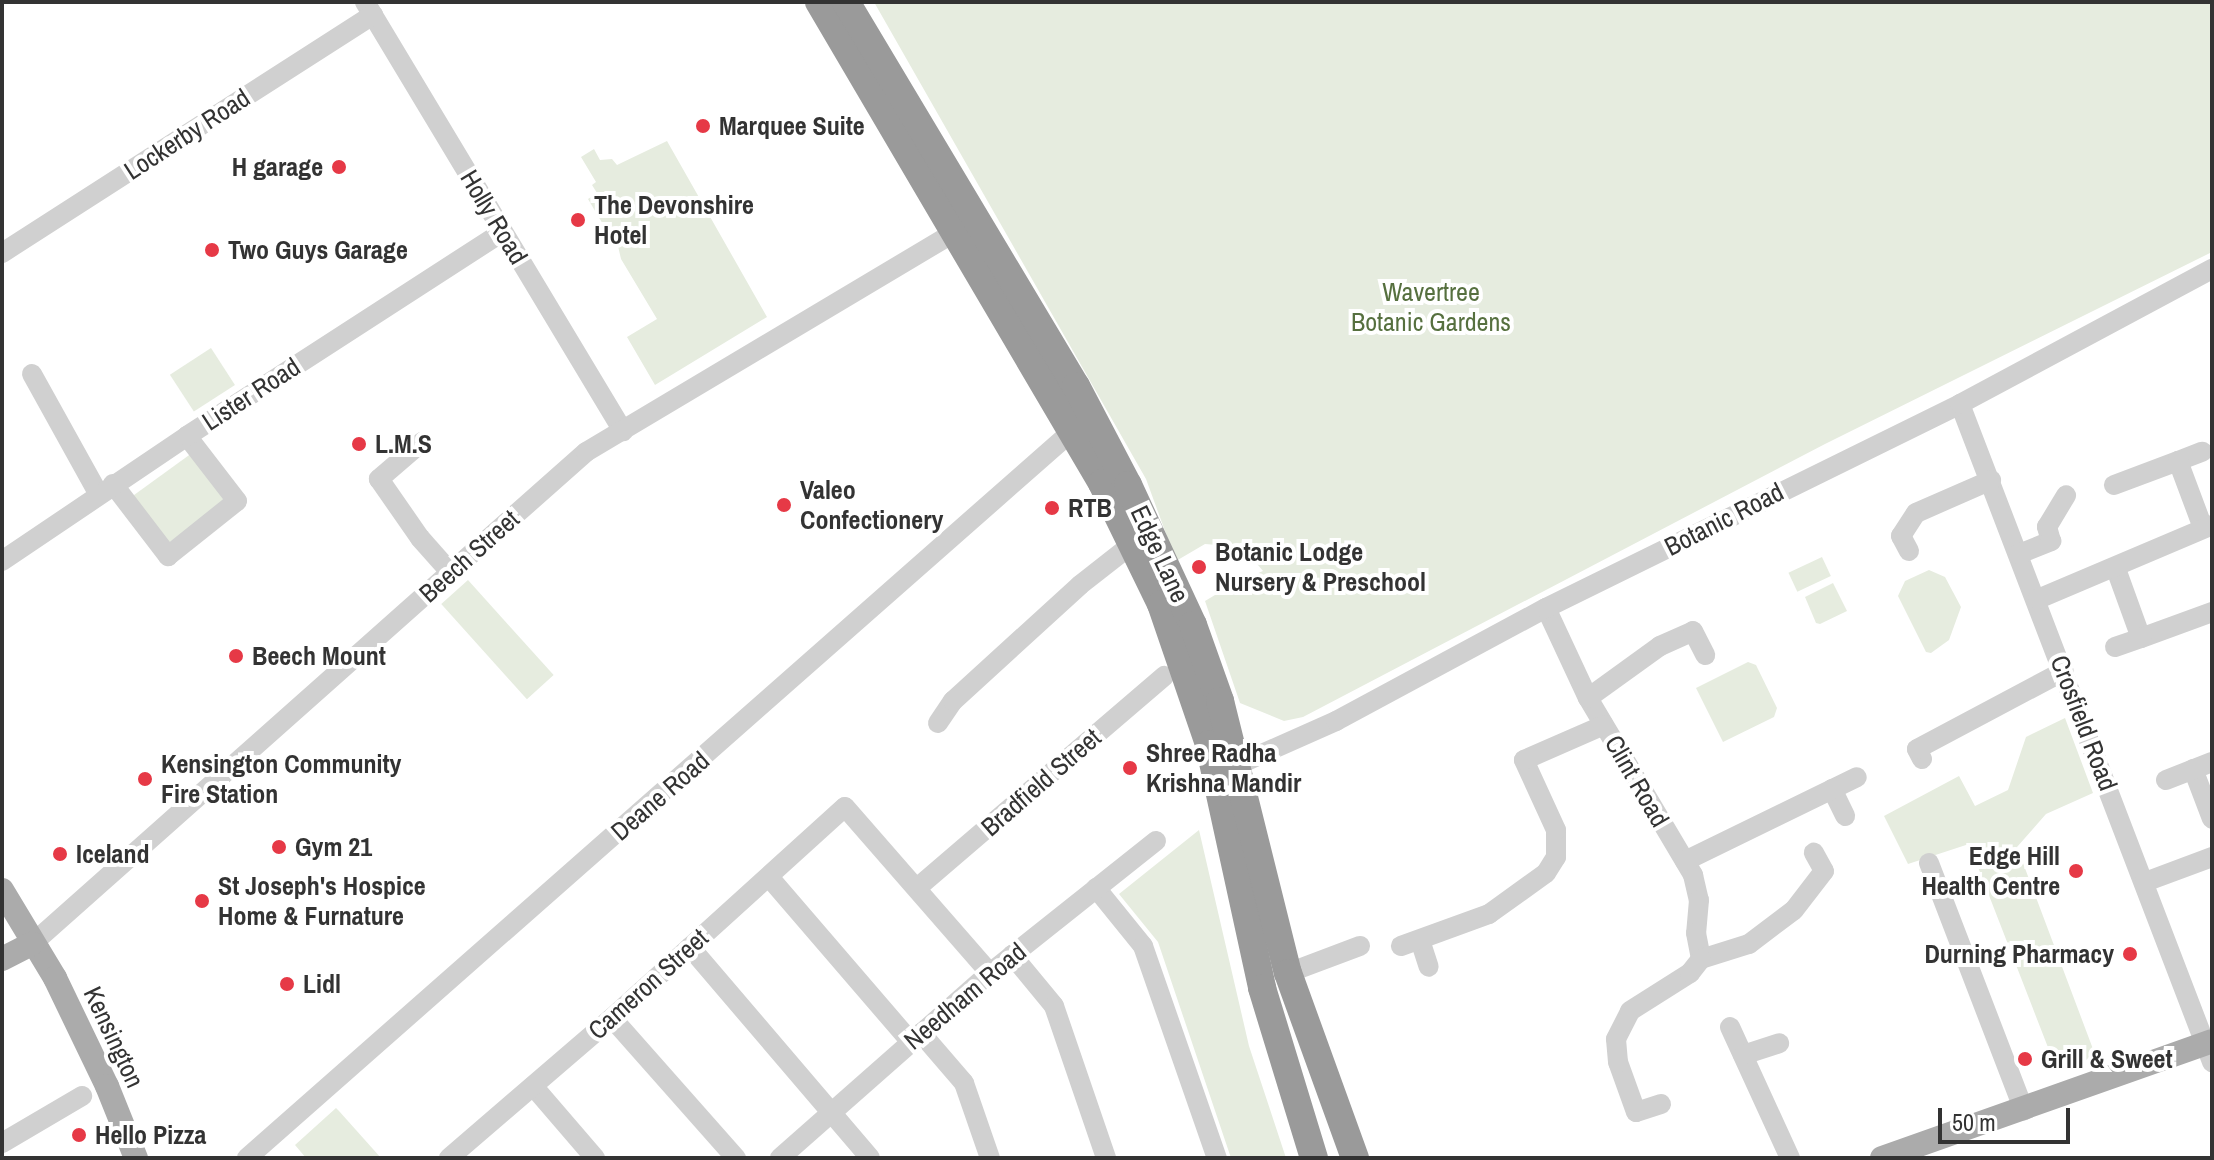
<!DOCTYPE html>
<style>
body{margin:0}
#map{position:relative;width:2214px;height:1160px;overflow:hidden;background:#fff;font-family:"Archivo Narrow",sans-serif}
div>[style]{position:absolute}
.green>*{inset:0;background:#e6ecdf;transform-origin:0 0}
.minor>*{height:20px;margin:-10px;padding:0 10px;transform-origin:10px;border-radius:10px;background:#d0d0d0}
.major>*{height:24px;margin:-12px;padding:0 12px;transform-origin:12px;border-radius:12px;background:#ababab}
.highway>*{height:28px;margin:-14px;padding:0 14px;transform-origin:14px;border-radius:14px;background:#9a9a9a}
.dots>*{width:22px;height:22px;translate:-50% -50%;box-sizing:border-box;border:4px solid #fff;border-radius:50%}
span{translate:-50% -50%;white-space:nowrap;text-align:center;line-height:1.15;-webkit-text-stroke:8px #fff;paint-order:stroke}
.poi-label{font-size:26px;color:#333;font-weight:700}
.left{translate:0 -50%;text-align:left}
.right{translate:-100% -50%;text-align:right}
.street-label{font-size:26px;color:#333}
.park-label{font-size:26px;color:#56703f}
.frame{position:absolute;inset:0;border:4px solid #333;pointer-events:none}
.scale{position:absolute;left:1938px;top:1108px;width:132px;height:36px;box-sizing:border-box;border:4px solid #333;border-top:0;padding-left:10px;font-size:24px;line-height:28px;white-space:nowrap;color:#333;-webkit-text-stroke:6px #fff;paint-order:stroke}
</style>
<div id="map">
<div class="green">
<i style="clip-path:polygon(874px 2px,2212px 2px,2212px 252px,1825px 444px,1303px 717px,1284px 721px,1240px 703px,1205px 601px,1235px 583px,1263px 571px,1243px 547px,1205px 544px,1176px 561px,1146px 479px)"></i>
<i style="clip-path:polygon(667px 141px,767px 317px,655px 385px,627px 337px,657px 319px,621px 259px,615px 233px,604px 226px,588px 199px,597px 193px,592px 185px,596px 182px,581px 157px,594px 149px,600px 160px,612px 159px,617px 165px)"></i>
<i style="left:211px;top:348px;width:44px;height:49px;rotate:57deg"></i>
<i style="left:192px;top:453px;width:59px;height:75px;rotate:54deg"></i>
<i style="left:1822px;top:557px;width:21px;height:37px;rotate:65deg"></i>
<i style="clip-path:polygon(1929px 570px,1945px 577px,1961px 607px,1949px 640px,1931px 653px,1926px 652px,1898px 596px,1905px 581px)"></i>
<i style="left:468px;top:580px;width:128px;height:36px;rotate:48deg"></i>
<i style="clip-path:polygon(1833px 583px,1847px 611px,1820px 624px,1816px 623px,1805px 597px)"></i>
<i style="clip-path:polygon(1748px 662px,1756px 665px,1777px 708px,1774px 717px,1723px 742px,1696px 688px)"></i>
<i style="clip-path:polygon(2065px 718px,2093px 793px,2046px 814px,2017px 847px,2096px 1057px,2056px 1068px,1969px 844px,1908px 864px,1884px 816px,1959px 776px,1975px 806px,2008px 790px,2026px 737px)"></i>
<i style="clip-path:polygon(1199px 830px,1249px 1046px,1286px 1158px,1231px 1158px,1158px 942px,1119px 894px)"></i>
<i style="clip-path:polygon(336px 1108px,339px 1111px,381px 1158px,306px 1158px,295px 1145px)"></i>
</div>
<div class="minor">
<i style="left:365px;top:2px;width:501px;rotate:58.98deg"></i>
<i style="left:2px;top:253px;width:441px;rotate:-32.7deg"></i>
<i style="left:32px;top:374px;width:138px;rotate:61deg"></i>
<i style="left:1960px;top:404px;width:705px;rotate:69.04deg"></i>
<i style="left:422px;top:442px;width:57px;rotate:139.3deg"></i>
<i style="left:379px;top:479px;width:72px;rotate:55.2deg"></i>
<i style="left:420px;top:538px;width:47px;rotate:48.5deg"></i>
<i style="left:2178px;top:461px;width:26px;rotate:-21deg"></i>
<i style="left:113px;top:484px;width:91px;rotate:52.6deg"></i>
<i style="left:168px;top:556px;width:88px;rotate:-38.6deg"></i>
<i style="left:237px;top:501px;width:82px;rotate:-127.6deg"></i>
<i style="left:2114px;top:485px;width:68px;rotate:-20.6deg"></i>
<i style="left:2178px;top:461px;width:72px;rotate:69.5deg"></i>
<i style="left:1909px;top:551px;width:17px;rotate:-118deg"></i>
<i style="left:1901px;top:536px;width:27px;rotate:-57deg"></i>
<i style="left:1916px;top:513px;width:82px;rotate:-23.7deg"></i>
<i style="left:2019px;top:554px;width:35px;rotate:-22deg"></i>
<i style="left:2051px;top:541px;width:15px;rotate:-106deg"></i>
<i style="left:2047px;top:527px;width:37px;rotate:-59deg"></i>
<i style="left:2px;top:561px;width:223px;rotate:-34deg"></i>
<i style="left:187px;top:436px;width:375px;rotate:-32.9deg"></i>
<i style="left:2116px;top:569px;width:73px;rotate:70.1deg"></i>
<i style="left:2141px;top:638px;width:76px;rotate:-20.1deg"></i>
<i style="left:2038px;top:599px;width:189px;rotate:-23deg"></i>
<i style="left:1546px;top:608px;width:99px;rotate:65deg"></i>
<i style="left:1588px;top:698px;width:206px;rotate:59.3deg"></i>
<i style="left:1693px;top:875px;width:26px;rotate:77deg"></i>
<i style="left:1699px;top:900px;width:33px;rotate:95deg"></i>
<i style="left:1696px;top:933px;width:26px;rotate:79deg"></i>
<i style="left:2115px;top:647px;width:28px;rotate:-19deg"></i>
<i style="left:1588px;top:698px;width:89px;rotate:-35.8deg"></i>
<i style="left:1660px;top:646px;width:36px;rotate:-24deg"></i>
<i style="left:1693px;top:631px;width:27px;rotate:63deg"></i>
<i style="left:938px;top:723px;width:27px;rotate:-56deg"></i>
<i style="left:953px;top:701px;width:172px;rotate:-42.4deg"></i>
<i style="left:1080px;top:585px;width:76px;rotate:-38.1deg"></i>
<i style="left:1922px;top:759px;width:11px;rotate:-117deg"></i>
<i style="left:1917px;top:749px;width:166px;rotate:-28deg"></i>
<i style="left:1235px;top:766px;width:111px;rotate:-24deg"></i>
<i style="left:1336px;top:721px;width:238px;rotate:-28.3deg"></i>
<i style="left:1546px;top:608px;width:462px;rotate:-26.2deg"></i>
<i style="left:1960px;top:404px;width:286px;rotate:-28.2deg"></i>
<i style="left:2193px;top:769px;width:53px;rotate:69.2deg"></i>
<i style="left:2166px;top:780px;width:49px;rotate:-21.4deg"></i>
<i style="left:1832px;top:789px;width:30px;rotate:64deg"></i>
<i style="left:1685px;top:861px;width:191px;rotate:-26deg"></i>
<i style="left:1929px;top:863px;width:265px;rotate:69deg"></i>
<i style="left:769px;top:877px;width:218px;rotate:49.3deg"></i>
<i style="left:2145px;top:882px;width:72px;rotate:-20.5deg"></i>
<i style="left:917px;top:888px;width:326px;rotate:-40.6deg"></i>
<i style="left:1096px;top:888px;width:75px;rotate:51deg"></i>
<i style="left:1143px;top:946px;width:225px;rotate:70.8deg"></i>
<i style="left:1420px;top:940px;width:28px;rotate:72deg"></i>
<i style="left:32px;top:944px;width:741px;rotate:-41.61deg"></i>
<i style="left:586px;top:452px;width:428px;rotate:-30.8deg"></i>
<i style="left:1401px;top:946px;width:94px;rotate:-20deg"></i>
<i style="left:1489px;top:914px;width:70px;rotate:-35.7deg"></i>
<i style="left:1546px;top:873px;width:19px;rotate:-58deg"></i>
<i style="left:1556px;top:857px;width:27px;rotate:-90deg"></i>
<i style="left:1556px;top:830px;width:77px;rotate:-114.6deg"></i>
<i style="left:1524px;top:760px;width:87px;rotate:-23.6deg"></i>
<i style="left:690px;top:947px;width:277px;rotate:49.5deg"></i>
<i style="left:1012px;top:955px;width:66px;rotate:50.5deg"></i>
<i style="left:1054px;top:1006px;width:161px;rotate:71.1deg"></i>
<i style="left:1701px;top:959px;width:50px;rotate:-17.4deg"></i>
<i style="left:1749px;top:944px;width:56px;rotate:-37.1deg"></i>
<i style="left:1794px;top:910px;width:49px;rotate:-52.4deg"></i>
<i style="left:1824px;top:871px;width:21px;rotate:-119deg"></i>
<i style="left:1288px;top:973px;width:77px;rotate:-20.6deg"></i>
<i style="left:612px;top:1018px;width:187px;rotate:48.5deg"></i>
<i style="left:1730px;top:1027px;width:144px;rotate:65.4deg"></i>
<i style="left:921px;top:1033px;width:66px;rotate:49.3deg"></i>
<i style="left:964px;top:1083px;width:79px;rotate:70.9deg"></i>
<i style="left:1743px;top:1055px;width:38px;rotate:-18deg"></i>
<i style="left:533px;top:1086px;width:95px;rotate:49.3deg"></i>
<i style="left:1661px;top:1104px;width:26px;rotate:162deg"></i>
<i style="left:1636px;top:1112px;width:53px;rotate:-109.8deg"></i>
<i style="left:1618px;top:1062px;width:23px;rotate:-95deg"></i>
<i style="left:1616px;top:1039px;width:31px;rotate:-63deg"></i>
<i style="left:1630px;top:1011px;width:71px;rotate:-32.3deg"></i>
<i style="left:1690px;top:973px;width:18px;rotate:-52deg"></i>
<i style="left:2px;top:1143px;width:93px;rotate:-30.4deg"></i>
<i style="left:247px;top:1158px;width:1098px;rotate:-41.38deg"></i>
<i style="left:449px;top:1158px;width:215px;rotate:-40.7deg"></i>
<i style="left:612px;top:1018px;width:314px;rotate:-42.2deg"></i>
<i style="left:845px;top:807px;width:220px;rotate:48.9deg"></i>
<i style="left:780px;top:1158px;width:280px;rotate:-41.4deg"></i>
<i style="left:990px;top:973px;width:212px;rotate:-38.5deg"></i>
</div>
<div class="major">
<i style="left:2px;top:890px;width:103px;rotate:58.9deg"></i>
<i style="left:55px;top:978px;width:120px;rotate:64.3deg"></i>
<i style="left:107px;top:1086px;width:78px;rotate:68.1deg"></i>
<i style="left:2px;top:959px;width:34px;rotate:-27deg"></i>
<i style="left:1882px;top:1158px;width:350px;rotate:-19.5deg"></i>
</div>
<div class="highway">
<i style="left:819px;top:2px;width:558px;rotate:59.53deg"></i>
<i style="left:1102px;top:483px;width:135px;rotate:64deg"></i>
<i style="left:1161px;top:604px;width:148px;rotate:71.1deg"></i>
<i style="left:1209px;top:744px;width:250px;rotate:77.7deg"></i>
<i style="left:1262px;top:988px;width:178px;rotate:73deg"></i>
<i style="left:846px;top:2px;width:448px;rotate:59.1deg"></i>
<i style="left:1076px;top:386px;width:112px;rotate:62.3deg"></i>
<i style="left:1128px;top:485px;width:154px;rotate:65.1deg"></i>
<i style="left:1193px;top:625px;width:81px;rotate:70.4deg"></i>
<i style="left:1220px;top:701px;width:280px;rotate:76deg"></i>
<i style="left:1288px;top:973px;width:197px;rotate:70.1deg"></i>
</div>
<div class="dots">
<i style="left:703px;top:126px;background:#e63946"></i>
<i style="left:339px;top:167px;background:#e63946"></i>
<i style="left:578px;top:220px;background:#e63946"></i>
<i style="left:212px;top:250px;background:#e63946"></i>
<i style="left:359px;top:444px;background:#e63946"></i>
<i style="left:784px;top:505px;background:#e63946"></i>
<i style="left:1052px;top:508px;background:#e63946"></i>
<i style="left:1199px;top:567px;background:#e63946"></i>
<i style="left:236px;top:656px;background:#e63946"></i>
<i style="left:1130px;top:768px;background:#e63946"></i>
<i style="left:145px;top:779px;background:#e63946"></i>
<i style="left:279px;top:847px;background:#e63946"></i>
<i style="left:60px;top:854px;background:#e63946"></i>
<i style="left:2076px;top:871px;background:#e63946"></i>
<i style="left:202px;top:901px;background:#e63946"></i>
<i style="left:2130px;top:954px;background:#e63946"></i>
<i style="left:287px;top:984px;background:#e63946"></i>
<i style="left:2025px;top:1059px;background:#e63946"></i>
<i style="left:79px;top:1135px;background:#e63946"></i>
</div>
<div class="poi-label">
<span class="left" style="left:719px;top:126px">Marquee Suite</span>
<span class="right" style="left:323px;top:167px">H garage</span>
<span class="left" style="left:594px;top:220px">The Devonshire<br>Hotel</span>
<span class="left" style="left:228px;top:250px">Two Guys Garage</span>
<span class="left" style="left:375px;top:444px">L.M.S</span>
<span class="left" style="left:800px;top:505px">Valeo<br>Confectionery</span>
<span class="left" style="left:1068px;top:508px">RTB</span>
<span class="left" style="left:1215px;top:567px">Botanic Lodge<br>Nursery &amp; Preschool</span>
<span class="left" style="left:252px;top:656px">Beech Mount</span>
<span class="left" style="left:1146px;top:768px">Shree Radha<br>Krishna Mandir</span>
<span class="left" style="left:161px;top:779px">Kensington Community<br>Fire Station</span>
<span class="left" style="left:295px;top:847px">Gym 21</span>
<span class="left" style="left:76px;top:854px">Iceland</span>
<span class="right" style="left:2060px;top:871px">Edge Hill<br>Health Centre</span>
<span class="left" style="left:218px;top:901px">St Joseph's Hospice<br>Home &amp; Furnature</span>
<span class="right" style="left:2114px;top:954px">Durning Pharmacy</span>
<span class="left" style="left:303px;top:984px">Lidl</span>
<span class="left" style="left:2041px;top:1059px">Grill &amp; Sweet</span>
<span class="left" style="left:95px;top:1135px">Hello Pizza</span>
</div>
<div class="street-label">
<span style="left:187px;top:134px;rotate:-33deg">Lockerby Road</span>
<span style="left:494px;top:217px;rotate:59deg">Holly Road</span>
<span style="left:251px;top:394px;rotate:-33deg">Lister Road</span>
<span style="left:1724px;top:519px;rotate:-27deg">Botanic Road</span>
<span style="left:1160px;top:554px;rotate:65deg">Edge Lane</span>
<span style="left:469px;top:556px;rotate:-42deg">Beech Street</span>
<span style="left:2084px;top:723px;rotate:69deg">Crosfield Road</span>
<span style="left:1637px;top:781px;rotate:60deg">Clint Road</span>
<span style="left:1041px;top:782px;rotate:-41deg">Bradfield Street</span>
<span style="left:660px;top:796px;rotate:-41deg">Deane Road</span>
<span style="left:648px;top:984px;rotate:-42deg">Cameron Street</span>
<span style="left:965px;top:996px;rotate:-40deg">Needham Road</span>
<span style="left:114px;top:1037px;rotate:65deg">Kensington</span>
</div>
<div class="park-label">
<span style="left:1431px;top:307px">Wavertree<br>Botanic Gardens</span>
</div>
<div class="frame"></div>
<div class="scale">50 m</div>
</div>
